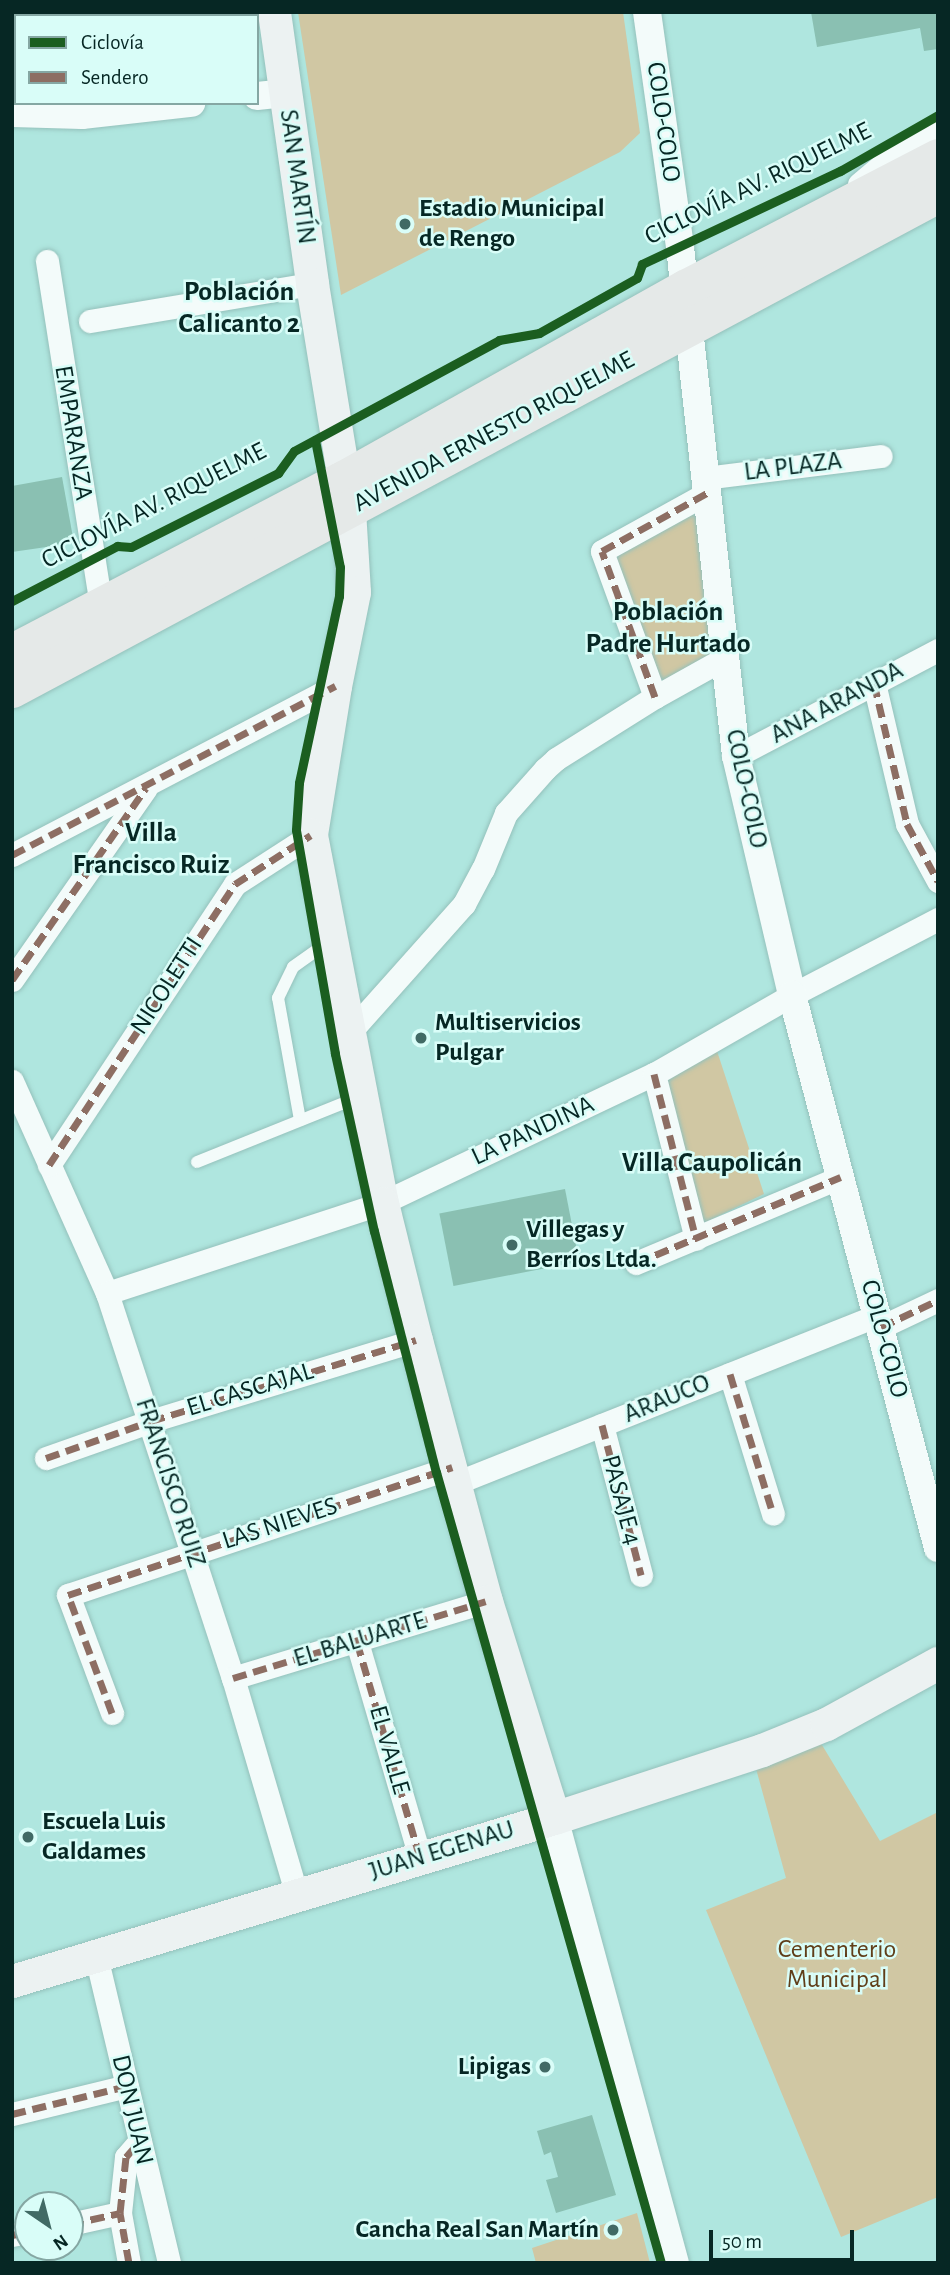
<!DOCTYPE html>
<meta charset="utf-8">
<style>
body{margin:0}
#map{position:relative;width:950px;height:2275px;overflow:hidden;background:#afe6df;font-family:"Alegreya Sans",sans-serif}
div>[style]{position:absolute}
.green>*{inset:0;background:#d0c7a3}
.building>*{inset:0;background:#8ac0b2;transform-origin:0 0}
.roads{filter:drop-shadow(0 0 2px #94c1bb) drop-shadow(0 0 2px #94c1bb)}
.service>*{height:12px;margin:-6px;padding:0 6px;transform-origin:6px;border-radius:6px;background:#f3fbfa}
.minor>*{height:23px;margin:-11.5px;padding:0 11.5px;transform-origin:11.5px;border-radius:11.5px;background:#f3fbfa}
.tertiary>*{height:28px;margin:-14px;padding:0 14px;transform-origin:14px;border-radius:14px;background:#f3fbfa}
.secondary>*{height:33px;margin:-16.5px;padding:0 16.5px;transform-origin:16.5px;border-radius:16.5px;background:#ecf2f2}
.primary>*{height:37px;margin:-18.5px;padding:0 18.5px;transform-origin:18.5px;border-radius:18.5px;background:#e5e9e8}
.quiet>*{height:7px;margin-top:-3.5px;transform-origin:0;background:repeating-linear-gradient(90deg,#8d6e63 0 14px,transparent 0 21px)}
.cycleway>*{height:9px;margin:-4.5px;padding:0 4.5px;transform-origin:4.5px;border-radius:4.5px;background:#1b5e20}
.dots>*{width:19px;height:19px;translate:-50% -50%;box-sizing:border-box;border:4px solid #d9fdf8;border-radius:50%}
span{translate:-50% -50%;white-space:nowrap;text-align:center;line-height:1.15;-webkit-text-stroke:5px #d9fdf8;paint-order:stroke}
.street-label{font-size:26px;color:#062724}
.poi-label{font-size:26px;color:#062724;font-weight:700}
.left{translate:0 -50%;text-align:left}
.right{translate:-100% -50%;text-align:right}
.park-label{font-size:26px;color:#603e19}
.neighbourhood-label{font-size:28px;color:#062724;font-weight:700}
.frame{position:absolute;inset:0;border:14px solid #062724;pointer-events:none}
.legend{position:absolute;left:14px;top:14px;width:245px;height:91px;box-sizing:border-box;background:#d9fdf8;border:2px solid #85a7a3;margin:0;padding:9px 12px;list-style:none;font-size:21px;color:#062724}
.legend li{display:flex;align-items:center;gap:14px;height:35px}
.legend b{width:35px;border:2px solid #85a7a3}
.north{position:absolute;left:14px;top:2191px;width:70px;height:70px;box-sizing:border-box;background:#d9fdf8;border:2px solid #85a7a3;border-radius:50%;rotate:145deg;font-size:19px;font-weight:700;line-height:28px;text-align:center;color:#062724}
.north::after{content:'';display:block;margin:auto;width:24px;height:32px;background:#416a65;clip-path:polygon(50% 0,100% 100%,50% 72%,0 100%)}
.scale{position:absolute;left:709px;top:2230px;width:145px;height:32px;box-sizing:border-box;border:4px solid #062724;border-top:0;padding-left:9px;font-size:21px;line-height:24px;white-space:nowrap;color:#062724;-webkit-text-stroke:5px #d9fdf8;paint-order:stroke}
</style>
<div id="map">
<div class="green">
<i style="clip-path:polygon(298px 12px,623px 12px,640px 133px,620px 152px,341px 295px)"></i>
<i style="clip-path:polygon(720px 489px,723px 654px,660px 691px,609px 553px)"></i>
<i style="clip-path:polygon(717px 1051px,764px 1194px,704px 1223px,663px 1081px)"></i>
<i style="clip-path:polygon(819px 1740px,880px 1841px,938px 1812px,938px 2197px,841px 2237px,706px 1910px,786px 1878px,755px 1765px)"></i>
<i style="clip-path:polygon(637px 2213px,650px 2263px,536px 2263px,532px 2248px)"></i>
</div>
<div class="building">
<i style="clip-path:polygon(811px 12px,938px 12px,938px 49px,924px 51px,920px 28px,817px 47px)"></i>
<i style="clip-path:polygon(62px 477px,74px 543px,12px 552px,12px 486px)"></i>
<i style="left:565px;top:1189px;width:74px;height:128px;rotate:79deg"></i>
<i style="clip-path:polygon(592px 2115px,616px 2195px,556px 2213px,546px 2180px,558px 2177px,551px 2152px,544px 2155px,537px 2131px)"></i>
</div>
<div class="roads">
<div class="service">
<i style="left:300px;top:1120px;width:124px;rotate:-100.2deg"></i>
<i style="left:278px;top:998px;width:34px;rotate:-64deg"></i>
<i style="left:293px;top:967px;width:43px;rotate:-35.5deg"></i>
<i style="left:197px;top:1162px;width:177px;rotate:-21.9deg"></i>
</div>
<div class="minor">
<i style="left:859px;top:184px;width:30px;rotate:-40deg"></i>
<i style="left:882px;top:165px;width:65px;rotate:-30.5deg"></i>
<i style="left:47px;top:261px;width:349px;rotate:81.1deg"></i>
<i style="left:90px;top:321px;width:225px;rotate:-9.5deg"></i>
<i style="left:705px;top:478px;width:177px;rotate:-7.1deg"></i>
<i style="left:874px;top:683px;width:145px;rotate:76.8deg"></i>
<i style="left:907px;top:824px;width:65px;rotate:61.5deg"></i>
<i style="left:655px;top:697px;width:155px;rotate:-110deg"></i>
<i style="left:602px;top:551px;width:120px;rotate:-28.9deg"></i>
<i style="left:736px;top:756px;width:228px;rotate:-27.7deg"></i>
<i style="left:12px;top:855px;width:365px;rotate:-27.6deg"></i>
<i style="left:12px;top:980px;width:234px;rotate:-55.1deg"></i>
<i style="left:349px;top:1033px;width:173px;rotate:-48.3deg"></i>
<i style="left:464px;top:904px;width:40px;rotate:-62deg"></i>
<i style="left:483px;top:869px;width:61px;rotate:-67.7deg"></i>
<i style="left:506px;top:813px;width:59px;rotate:-48.4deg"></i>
<i style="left:545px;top:769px;width:15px;rotate:-42deg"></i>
<i style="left:556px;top:759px;width:117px;rotate:-32.1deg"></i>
<i style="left:655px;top:697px;width:78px;rotate:-29.2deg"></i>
<i style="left:654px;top:1074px;width:170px;rotate:75.7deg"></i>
<i style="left:12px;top:1081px;width:232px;rotate:65.9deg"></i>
<i style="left:107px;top:1293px;width:405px;rotate:71.9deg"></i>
<i style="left:233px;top:1678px;width:226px;rotate:73.6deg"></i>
<i style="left:49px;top:1165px;width:337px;rotate:-56.5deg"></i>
<i style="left:235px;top:884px;width:90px;rotate:-32.8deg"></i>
<i style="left:636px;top:1263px;width:222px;rotate:-22.8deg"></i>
<i style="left:107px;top:1293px;width:289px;rotate:-18.1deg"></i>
<i style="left:382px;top:1203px;width:301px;rotate:-25.4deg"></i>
<i style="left:654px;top:1074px;width:159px;rotate:-29.8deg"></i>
<i style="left:792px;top:995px;width:165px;rotate:-27.5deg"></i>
<i style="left:881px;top:1327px;width:63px;rotate:-25.3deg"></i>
<i style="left:730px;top:1374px;width:146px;rotate:72.9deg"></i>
<i style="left:602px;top:1425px;width:155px;rotate:75.4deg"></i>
<i style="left:46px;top:1458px;width:111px;rotate:-19.4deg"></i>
<i style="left:151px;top:1421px;width:277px;rotate:-17deg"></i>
<i style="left:456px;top:1483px;width:454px;rotate:-21.7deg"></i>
<i style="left:357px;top:1642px;width:224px;rotate:73.7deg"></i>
<i style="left:233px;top:1678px;width:264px;rotate:-16.9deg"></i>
<i style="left:112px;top:1713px;width:126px;rotate:-110.4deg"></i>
<i style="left:68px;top:1595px;width:405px;rotate:-18.4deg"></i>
<i style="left:96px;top:1956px;width:316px;rotate:76.6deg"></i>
<i style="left:12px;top:2114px;width:118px;rotate:-13.7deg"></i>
<i style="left:70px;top:2224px;width:51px;rotate:-12.4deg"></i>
<i style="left:12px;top:2235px;width:16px;rotate:-11deg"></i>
<i style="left:129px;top:2263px;width:51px;rotate:-100.2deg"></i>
<i style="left:120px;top:2213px;width:56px;rotate:-83.9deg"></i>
<i style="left:126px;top:2157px;width:21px;rotate:-49deg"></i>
</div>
<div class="tertiary">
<i style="left:647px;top:12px;width:237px;rotate:82deg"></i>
<i style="left:680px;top:247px;width:512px;rotate:83.72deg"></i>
<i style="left:736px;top:756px;width:245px;rotate:76.8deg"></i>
<i style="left:792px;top:995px;width:572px;rotate:75.21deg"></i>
<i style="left:257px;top:96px;width:28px;rotate:-6deg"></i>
<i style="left:12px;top:113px;width:70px;rotate:1.6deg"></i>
<i style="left:82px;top:115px;width:110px;rotate:-6.3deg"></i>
<i style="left:554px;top:1818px;width:461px;rotate:74.8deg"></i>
</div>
<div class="secondary">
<i style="left:274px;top:12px;width:275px;rotate:82deg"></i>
<i style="left:312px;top:284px;width:229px;rotate:80.7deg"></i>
<i style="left:349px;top:510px;width:82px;rotate:86.5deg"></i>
<i style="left:354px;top:592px;width:96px;rotate:101.4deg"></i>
<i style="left:335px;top:686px;width:151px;rotate:99.2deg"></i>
<i style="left:311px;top:835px;width:375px;rotate:79.1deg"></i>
<i style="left:382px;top:1203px;width:141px;rotate:76.1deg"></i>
<i style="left:416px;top:1340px;width:270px;rotate:75deg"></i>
<i style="left:486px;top:1601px;width:227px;rotate:72.6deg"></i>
<i style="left:12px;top:1981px;width:566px;rotate:-16.74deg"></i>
<i style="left:554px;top:1818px;width:219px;rotate:-18.1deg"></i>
<i style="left:762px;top:1750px;width:69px;rotate:-22.1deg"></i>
<i style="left:826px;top:1724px;width:128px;rotate:-28.6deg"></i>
</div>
<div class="primary">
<i style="left:12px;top:652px;width:373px;rotate:-27.6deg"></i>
<i style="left:343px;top:479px;width:392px;rotate:-29.2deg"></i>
<i style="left:685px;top:288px;width:285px;rotate:-27.4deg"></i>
<i style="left:12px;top:689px;width:1050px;rotate:-28.13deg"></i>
</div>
</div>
<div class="quiet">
<i style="left:874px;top:683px;width:145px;rotate:76.8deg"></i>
<i style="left:907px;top:824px;width:65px;rotate:61.5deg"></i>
<i style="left:655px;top:697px;width:155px;rotate:-110deg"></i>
<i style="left:602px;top:551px;width:120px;rotate:-28.9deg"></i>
<i style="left:12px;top:855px;width:365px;rotate:-27.6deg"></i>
<i style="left:12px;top:980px;width:234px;rotate:-55.1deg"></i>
<i style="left:654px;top:1074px;width:170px;rotate:75.7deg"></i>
<i style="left:49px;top:1165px;width:337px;rotate:-56.5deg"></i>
<i style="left:235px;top:884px;width:90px;rotate:-32.8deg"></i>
<i style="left:636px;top:1263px;width:222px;rotate:-22.8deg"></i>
<i style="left:881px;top:1327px;width:63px;rotate:-25.3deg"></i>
<i style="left:730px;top:1374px;width:146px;rotate:72.9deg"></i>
<i style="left:602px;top:1425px;width:155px;rotate:75.4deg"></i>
<i style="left:46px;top:1458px;width:111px;rotate:-19.4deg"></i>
<i style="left:151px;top:1421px;width:277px;rotate:-17deg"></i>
<i style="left:357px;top:1642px;width:224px;rotate:73.7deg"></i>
<i style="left:233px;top:1678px;width:264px;rotate:-16.9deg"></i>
<i style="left:112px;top:1713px;width:126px;rotate:-110.4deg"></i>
<i style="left:68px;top:1595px;width:405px;rotate:-18.4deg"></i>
<i style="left:12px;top:2114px;width:118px;rotate:-13.7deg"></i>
<i style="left:70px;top:2224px;width:51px;rotate:-12.4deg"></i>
<i style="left:12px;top:2235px;width:16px;rotate:-11deg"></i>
<i style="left:129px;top:2263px;width:51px;rotate:-100.2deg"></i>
<i style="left:120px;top:2213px;width:56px;rotate:-83.9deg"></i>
<i style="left:126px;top:2157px;width:21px;rotate:-49deg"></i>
</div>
<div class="cycleway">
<i style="left:315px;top:440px;width:129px;rotate:78.9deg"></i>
<i style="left:340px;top:567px;width:29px;rotate:92deg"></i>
<i style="left:339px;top:596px;width:191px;rotate:102.1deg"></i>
<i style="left:299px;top:783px;width:47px;rotate:93.7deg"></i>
<i style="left:296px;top:830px;width:227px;rotate:80.1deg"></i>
<i style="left:335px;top:1054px;width:181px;rotate:77.6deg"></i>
<i style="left:374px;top:1231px;width:249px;rotate:75.6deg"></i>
<i style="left:436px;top:1472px;width:822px;rotate:74.12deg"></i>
<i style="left:12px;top:601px;width:119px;rotate:-27.6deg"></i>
<i style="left:117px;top:546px;width:14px;rotate:4deg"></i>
<i style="left:131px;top:547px;width:165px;rotate:-26.7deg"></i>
<i style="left:278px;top:473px;width:27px;rotate:-54deg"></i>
<i style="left:294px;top:451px;width:233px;rotate:-28.4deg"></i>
<i style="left:499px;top:340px;width:41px;rotate:-9.9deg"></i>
<i style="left:539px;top:333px;width:112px;rotate:-29.3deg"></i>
<i style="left:637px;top:278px;width:15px;rotate:-70deg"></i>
<i style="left:642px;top:264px;width:219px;rotate:-25.2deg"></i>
<i style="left:840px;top:171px;width:113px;rotate:-29.7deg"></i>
</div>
<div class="dots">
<i style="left:405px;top:224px;background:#416a65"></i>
<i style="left:421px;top:1038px;background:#416a65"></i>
<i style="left:512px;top:1245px;background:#416a65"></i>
<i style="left:28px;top:1837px;background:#416a65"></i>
<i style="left:545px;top:2067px;background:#416a65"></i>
<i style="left:613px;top:2230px;background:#416a65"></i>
</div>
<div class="street-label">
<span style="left:663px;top:122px;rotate:82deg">COLO-COLO</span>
<span style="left:297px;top:177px;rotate:82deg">SAN MARTÍN</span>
<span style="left:758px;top:184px;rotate:-26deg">CICLOVÍA AV. RIQUELME</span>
<span style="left:494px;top:432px;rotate:-28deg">AVENIDA ERNESTO RIQUELME</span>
<span style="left:73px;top:433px;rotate:81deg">EMPARANZA</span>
<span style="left:793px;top:467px;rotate:-7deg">LA PLAZA</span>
<span style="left:154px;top:506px;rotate:-27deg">CICLOVÍA AV. RIQUELME</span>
<span style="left:837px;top:703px;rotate:-28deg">ANA ARANDA</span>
<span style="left:746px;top:789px;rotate:78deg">COLO-COLO</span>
<span style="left:167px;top:986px;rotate:-57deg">NICOLETTI</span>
<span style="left:533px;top:1131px;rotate:-25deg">LA PANDINA</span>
<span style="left:884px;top:1339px;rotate:75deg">COLO-COLO</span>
<span style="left:250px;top:1390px;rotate:-17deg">EL CASCAJAL</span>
<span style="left:667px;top:1399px;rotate:-22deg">ARAUCO</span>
<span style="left:170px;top:1483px;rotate:72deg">FRANCISCO RUIZ</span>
<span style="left:621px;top:1500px;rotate:75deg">PASAJE 4</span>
<span style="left:280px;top:1524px;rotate:-18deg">LAS NIEVES</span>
<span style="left:360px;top:1640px;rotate:-17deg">EL BALUARTE</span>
<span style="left:389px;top:1750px;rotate:74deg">EL VALLE</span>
<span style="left:442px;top:1851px;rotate:-17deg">JUAN EGENAU</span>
<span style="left:132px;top:2110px;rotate:77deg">DON JUAN</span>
</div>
<div class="poi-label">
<span class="left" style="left:419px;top:224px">Estadio Municipal<br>de Rengo</span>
<span class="left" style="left:435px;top:1038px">Multiservicios<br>Pulgar</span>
<span class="left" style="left:526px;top:1245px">Villegas y<br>Berríos Ltda.</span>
<span class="left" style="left:42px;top:1837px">Escuela Luis<br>Galdames</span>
<span class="right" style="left:531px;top:2067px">Lipigas</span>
<span class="right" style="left:599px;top:2230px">Cancha Real San Martín</span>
</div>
<div class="park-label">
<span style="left:837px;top:1965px">Cementerio<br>Municipal</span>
</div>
<div class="neighbourhood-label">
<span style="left:239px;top:308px">Población<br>Calicanto 2</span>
<span style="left:668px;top:628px">Población<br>Padre Hurtado</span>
<span style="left:151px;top:849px">Villa<br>Francisco Ruiz</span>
<span style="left:712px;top:1163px">Villa Caupolicán</span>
</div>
<div class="frame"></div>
<ul class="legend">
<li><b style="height:9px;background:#1b5e20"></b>Ciclovía</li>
<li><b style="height:9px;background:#8d6e63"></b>Sendero</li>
</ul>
<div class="north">N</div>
<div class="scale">50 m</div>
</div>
